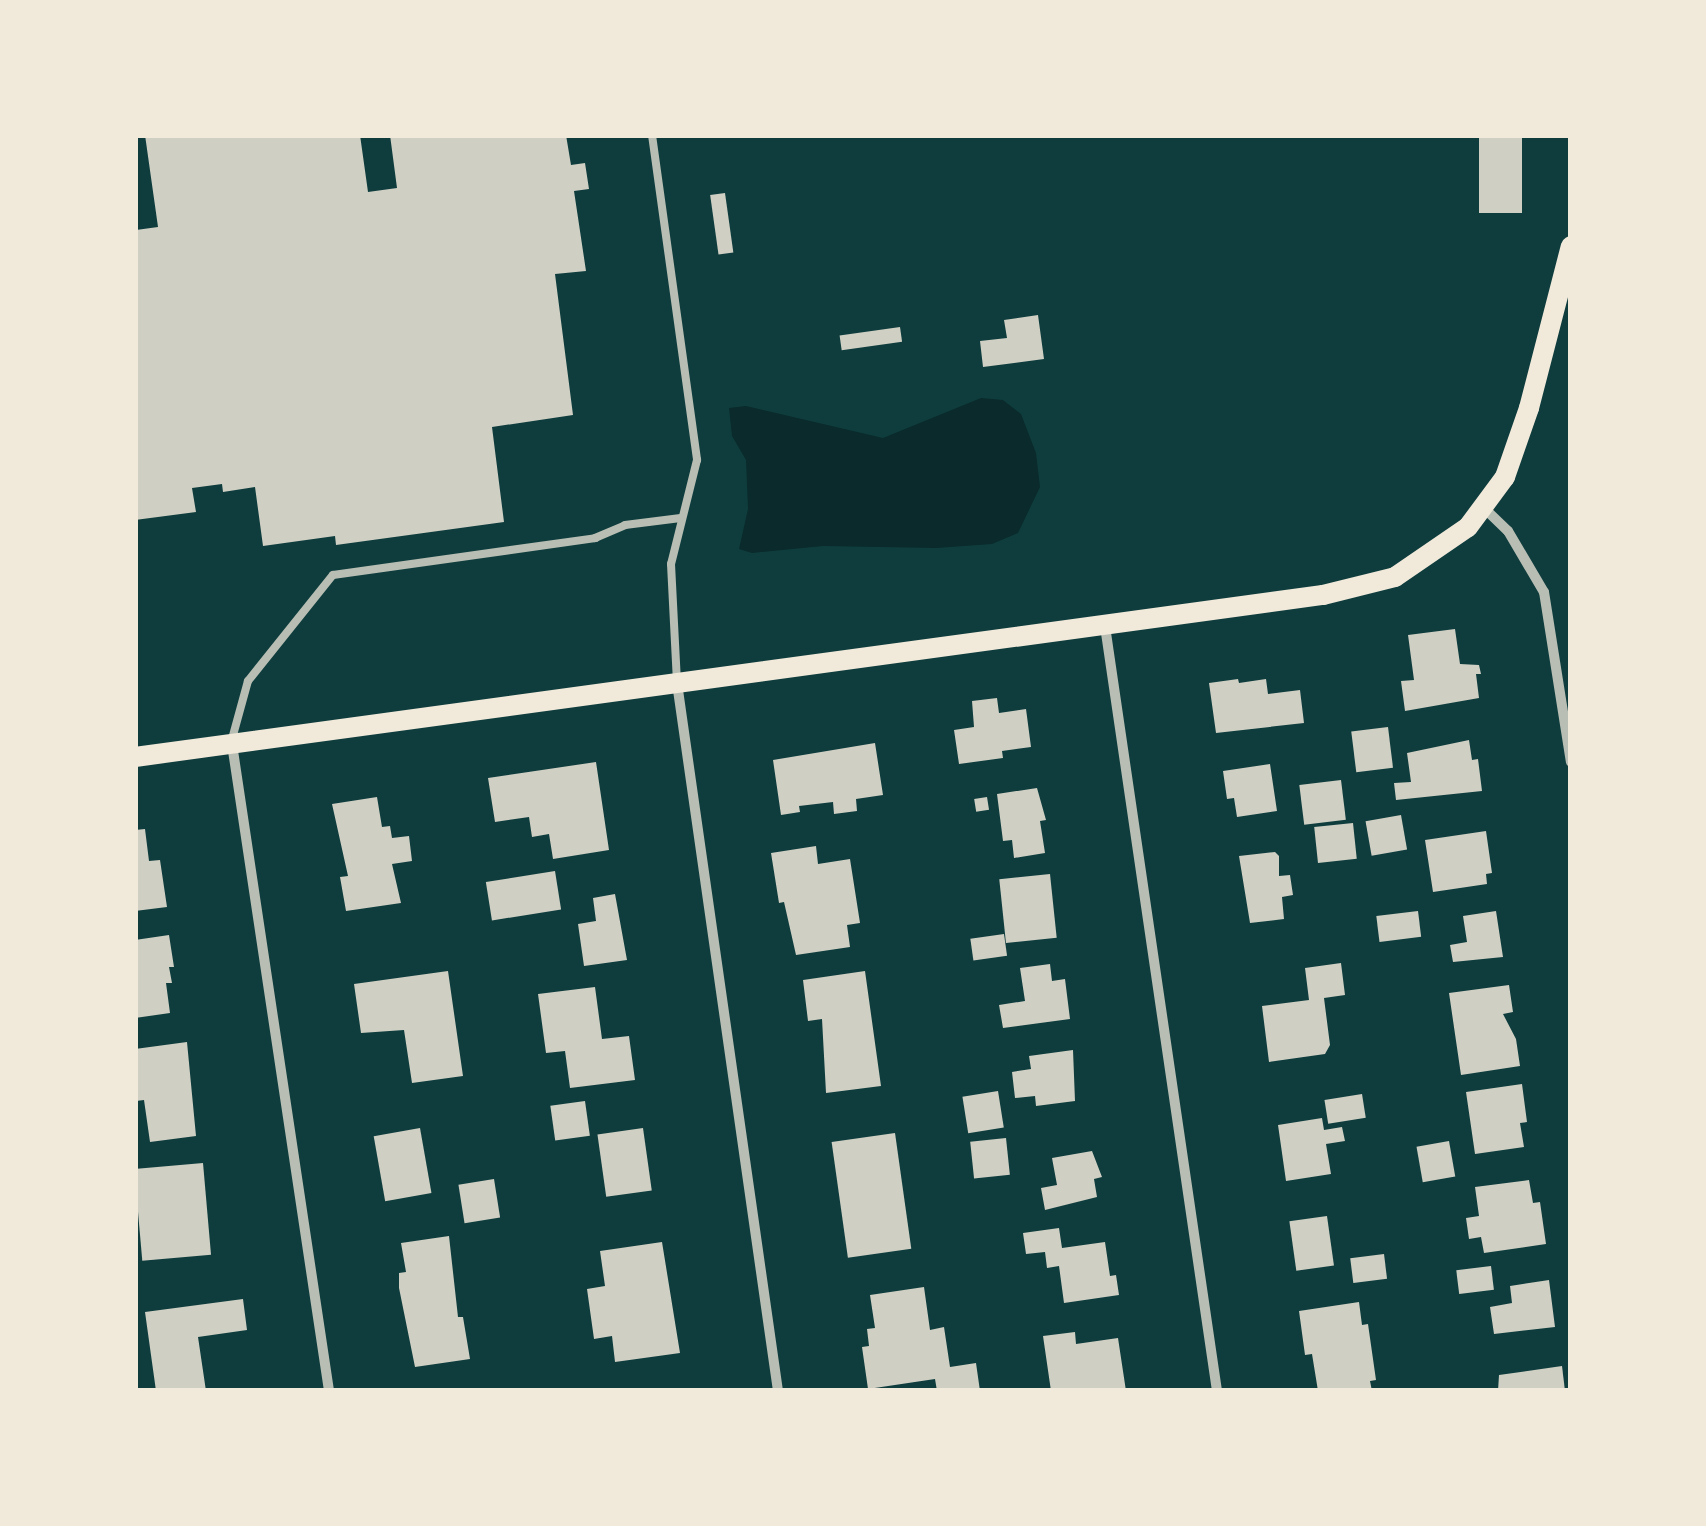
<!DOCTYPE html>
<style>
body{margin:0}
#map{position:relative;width:1706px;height:1526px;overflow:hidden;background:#0f3d3e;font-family:"Golos Text",sans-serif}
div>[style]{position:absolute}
.water>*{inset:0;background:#0a2a2b}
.building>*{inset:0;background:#cfcfc3;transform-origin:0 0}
.service>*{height:8px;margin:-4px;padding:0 4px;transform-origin:4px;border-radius:4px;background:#b8beb3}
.minor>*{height:10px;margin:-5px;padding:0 5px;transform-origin:5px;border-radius:5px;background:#b8beb3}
.secondary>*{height:20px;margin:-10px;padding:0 10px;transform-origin:10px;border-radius:10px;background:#f1e9da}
span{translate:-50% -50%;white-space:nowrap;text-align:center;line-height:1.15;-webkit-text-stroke:8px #f1e9da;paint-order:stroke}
.frame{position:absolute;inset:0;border:138px solid #f1e9da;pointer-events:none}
</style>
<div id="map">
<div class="water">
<i style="clip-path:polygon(981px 398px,1003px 400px,1021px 414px,1036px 453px,1040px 487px,1018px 533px,992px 544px,936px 548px,823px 546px,752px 553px,739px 549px,748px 509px,746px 460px,732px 436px,729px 408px,746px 406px,883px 438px)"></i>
</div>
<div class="building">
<i style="clip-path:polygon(145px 135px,360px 135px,368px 192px,397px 188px,390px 135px,566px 135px,571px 165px,585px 163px,589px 189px,574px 191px,586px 271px,555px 274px,573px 415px,492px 427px,504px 522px,336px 545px,335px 536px,263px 546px,255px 487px,223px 492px,222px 484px,192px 488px,196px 512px,135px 520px,136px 230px,158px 227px)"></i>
<i style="left:1479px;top:135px;width:43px;height:78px"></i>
<i style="left:725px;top:193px;width:60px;height:15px;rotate:82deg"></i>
<i style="clip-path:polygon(1038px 315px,1044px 359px,983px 367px,980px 341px,1007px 338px,1004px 320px)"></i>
<i style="left:900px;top:327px;width:15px;height:61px;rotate:82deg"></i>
<i style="clip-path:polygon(1455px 629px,1460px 664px,1479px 665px,1481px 674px,1476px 674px,1479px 698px,1405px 711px,1401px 681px,1414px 680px,1408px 635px)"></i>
<i style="clip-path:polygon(1238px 679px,1239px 683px,1266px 679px,1268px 694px,1300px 690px,1304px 723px,1216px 733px,1209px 683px)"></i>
<i style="clip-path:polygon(997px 698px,999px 713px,1026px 709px,1031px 747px,1002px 751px,1003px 758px,959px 764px,954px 730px,974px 727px,972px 701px)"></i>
<i style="left:1388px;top:727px;width:41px;height:37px;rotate:83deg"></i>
<i style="clip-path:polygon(1469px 740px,1472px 760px,1478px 759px,1482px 791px,1396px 800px,1394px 783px,1411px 782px,1407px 753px)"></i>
<i style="clip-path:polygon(875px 743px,883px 795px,856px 799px,857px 811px,834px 814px,833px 802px,799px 806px,800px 812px,781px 815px,773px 760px)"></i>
<i style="clip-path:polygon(596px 762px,609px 850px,553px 859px,549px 834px,532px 837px,529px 817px,495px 822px,488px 778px)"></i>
<i style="clip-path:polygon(1270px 764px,1277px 811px,1237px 817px,1234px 798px,1227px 799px,1223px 771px)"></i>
<i style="left:1341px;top:780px;width:40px;height:42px;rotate:83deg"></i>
<i style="clip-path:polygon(1037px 788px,1046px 820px,1040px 821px,1045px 853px,1014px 858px,1012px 840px,1003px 841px,997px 794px)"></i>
<i style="clip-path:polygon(377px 797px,382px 827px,390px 826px,392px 838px,409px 836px,412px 861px,392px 864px,401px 903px,346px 911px,340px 877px,348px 876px,332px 804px)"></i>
<i style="left:987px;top:797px;width:13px;height:13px;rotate:81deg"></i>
<i style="left:1401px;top:815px;width:35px;height:36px;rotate:80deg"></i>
<i style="left:1353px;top:823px;width:36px;height:39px;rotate:84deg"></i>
<i style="clip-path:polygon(145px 829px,149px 861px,160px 860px,167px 907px,135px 911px,135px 830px)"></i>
<i style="clip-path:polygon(1486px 831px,1492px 873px,1486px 874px,1487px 884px,1433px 892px,1425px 840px)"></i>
<i style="clip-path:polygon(816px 846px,818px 864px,850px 859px,860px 923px,847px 925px,850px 947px,796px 955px,784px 902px,779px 903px,771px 853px)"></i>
<i style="clip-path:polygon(1275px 852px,1279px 856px,1279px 876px,1290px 875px,1293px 895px,1282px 897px,1284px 919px,1250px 923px,1239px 856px)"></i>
<i style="left:555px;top:871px;width:39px;height:70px;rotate:81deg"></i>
<i style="left:1050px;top:874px;width:64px;height:51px;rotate:84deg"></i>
<i style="clip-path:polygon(615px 894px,627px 960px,584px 966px,578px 924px,596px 921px,593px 898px)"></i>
<i style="left:1418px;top:911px;width:26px;height:42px;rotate:83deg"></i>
<i style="clip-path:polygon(1496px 911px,1503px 957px,1453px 962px,1450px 945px,1467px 942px,1463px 916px)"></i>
<i style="left:1004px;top:934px;width:22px;height:34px;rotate:82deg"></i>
<i style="clip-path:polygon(169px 935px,174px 967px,169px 967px,172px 983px,166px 983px,170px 1013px,135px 1018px,135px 940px)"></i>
<i style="clip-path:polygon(1341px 963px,1345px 995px,1324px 998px,1330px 1045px,1325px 1054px,1269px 1062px,1262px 1006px,1309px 1000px,1305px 968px)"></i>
<i style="clip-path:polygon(1050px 964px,1052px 981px,1065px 979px,1070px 1019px,1003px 1028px,999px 1005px,1025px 1001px,1020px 968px)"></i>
<i style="clip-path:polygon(448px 971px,463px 1076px,412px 1083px,404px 1030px,361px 1033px,354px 984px)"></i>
<i style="clip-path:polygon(865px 971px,881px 1086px,826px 1093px,822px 1019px,808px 1021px,803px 980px)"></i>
<i style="clip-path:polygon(1509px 985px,1513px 1012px,1503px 1014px,1516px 1039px,1520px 1066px,1461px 1075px,1449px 993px)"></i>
<i style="clip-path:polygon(595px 987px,602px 1039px,629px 1036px,635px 1080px,570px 1088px,565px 1051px,546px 1053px,538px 994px)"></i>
<i style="clip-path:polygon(187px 1042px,196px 1136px,150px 1142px,144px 1100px,136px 1101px,135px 1094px,135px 1049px)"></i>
<i style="clip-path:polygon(1073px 1050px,1075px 1101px,1036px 1106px,1035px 1096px,1015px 1098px,1012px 1072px,1031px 1069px,1029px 1056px)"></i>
<i style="clip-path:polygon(1522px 1084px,1527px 1122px,1520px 1123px,1524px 1147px,1475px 1154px,1466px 1092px)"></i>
<i style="left:998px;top:1091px;width:37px;height:36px;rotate:81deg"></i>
<i style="left:1362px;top:1094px;width:24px;height:38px;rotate:81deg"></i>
<i style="left:585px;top:1101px;width:35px;height:35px;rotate:82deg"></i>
<i style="clip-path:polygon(1322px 1118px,1324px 1130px,1342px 1127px,1345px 1141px,1326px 1144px,1331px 1174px,1286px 1181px,1278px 1125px)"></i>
<i style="left:420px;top:1128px;width:66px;height:47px;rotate:80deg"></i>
<i style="left:643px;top:1128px;width:63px;height:46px;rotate:82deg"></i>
<i style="left:895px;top:1133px;width:117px;height:64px;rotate:82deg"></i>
<i style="left:1006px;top:1138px;width:37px;height:36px;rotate:84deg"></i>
<i style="left:1449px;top:1141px;width:36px;height:33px;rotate:80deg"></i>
<i style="clip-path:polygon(1092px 1151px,1102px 1177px,1094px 1179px,1097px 1197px,1045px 1210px,1041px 1188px,1057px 1185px,1052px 1158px)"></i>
<i style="left:203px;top:1163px;width:92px;height:69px;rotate:85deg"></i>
<i style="left:494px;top:1179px;width:39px;height:36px;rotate:81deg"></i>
<i style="clip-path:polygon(1529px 1180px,1533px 1203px,1540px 1202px,1546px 1244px,1484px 1253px,1481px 1237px,1469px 1239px,1466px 1218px,1479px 1216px,1475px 1187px)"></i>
<i style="left:1327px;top:1216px;width:50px;height:38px;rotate:82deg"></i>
<i style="clip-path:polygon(1059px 1228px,1062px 1248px,1105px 1242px,1110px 1276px,1116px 1275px,1119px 1295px,1064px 1303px,1059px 1266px,1047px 1268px,1045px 1252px,1026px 1254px,1023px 1233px)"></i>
<i style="clip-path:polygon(449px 1236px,458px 1317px,463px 1317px,470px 1359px,415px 1367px,399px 1288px,399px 1273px,406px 1272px,401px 1243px)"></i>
<i style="clip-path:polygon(662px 1242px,680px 1353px,615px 1362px,612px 1336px,594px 1339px,587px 1289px,605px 1286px,600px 1251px)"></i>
<i style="left:1384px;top:1254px;width:25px;height:34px;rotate:83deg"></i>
<i style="left:1491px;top:1266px;width:24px;height:35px;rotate:83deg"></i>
<i style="clip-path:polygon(1549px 1280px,1555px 1327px,1494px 1334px,1490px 1307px,1512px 1303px,1510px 1286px)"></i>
<i style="clip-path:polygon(924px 1287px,930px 1330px,944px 1327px,950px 1367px,976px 1363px,980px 1391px,937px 1391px,935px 1379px,868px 1389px,862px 1347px,869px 1346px,867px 1329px,875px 1328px,870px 1295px)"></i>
<i style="clip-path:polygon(243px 1299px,247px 1330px,198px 1337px,206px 1391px,156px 1391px,145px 1312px)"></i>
<i style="clip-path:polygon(1359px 1302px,1362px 1325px,1368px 1324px,1376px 1380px,1370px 1381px,1372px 1391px,1318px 1391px,1312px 1354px,1305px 1355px,1299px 1311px)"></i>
<i style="clip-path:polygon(1075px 1332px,1076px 1344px,1118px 1338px,1126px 1391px,1051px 1391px,1043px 1336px)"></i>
<i style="clip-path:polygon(1562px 1366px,1565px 1391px,1498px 1391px,1499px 1375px)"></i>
</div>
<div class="service">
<i style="left:652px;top:135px;width:328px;rotate:82.1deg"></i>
<i style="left:697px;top:460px;width:107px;rotate:104deg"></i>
<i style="left:671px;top:564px;width:118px;rotate:87.1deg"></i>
<i style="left:232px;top:739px;width:60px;rotate:-74.6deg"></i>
<i style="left:248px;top:681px;width:136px;rotate:-51.3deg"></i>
<i style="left:333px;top:575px;width:265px;rotate:-8deg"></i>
<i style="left:595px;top:538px;width:33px;rotate:-23deg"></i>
<i style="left:625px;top:525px;width:56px;rotate:-7.1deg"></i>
</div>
<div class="minor">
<i style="left:1484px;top:508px;width:33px;rotate:44deg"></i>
<i style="left:1508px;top:531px;width:71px;rotate:59.5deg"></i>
<i style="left:1544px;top:592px;width:172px;rotate:81deg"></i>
<i style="left:1105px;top:626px;width:773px;rotate:81.67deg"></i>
<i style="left:677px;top:683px;width:715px;rotate:81.88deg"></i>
<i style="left:232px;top:744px;width:654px;rotate:81.47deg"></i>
</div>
<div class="secondary">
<i style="left:135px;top:757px;width:1199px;rotate:-7.77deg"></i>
<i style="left:1323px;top:595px;width:74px;rotate:-14deg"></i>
<i style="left:1395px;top:577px;width:88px;rotate:-34.4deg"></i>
<i style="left:1468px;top:527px;width:62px;rotate:-53.5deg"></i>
<i style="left:1505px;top:477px;width:73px;rotate:-70.8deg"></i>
<i style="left:1529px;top:408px;width:167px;rotate:-75.5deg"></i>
</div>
<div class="frame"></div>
</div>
